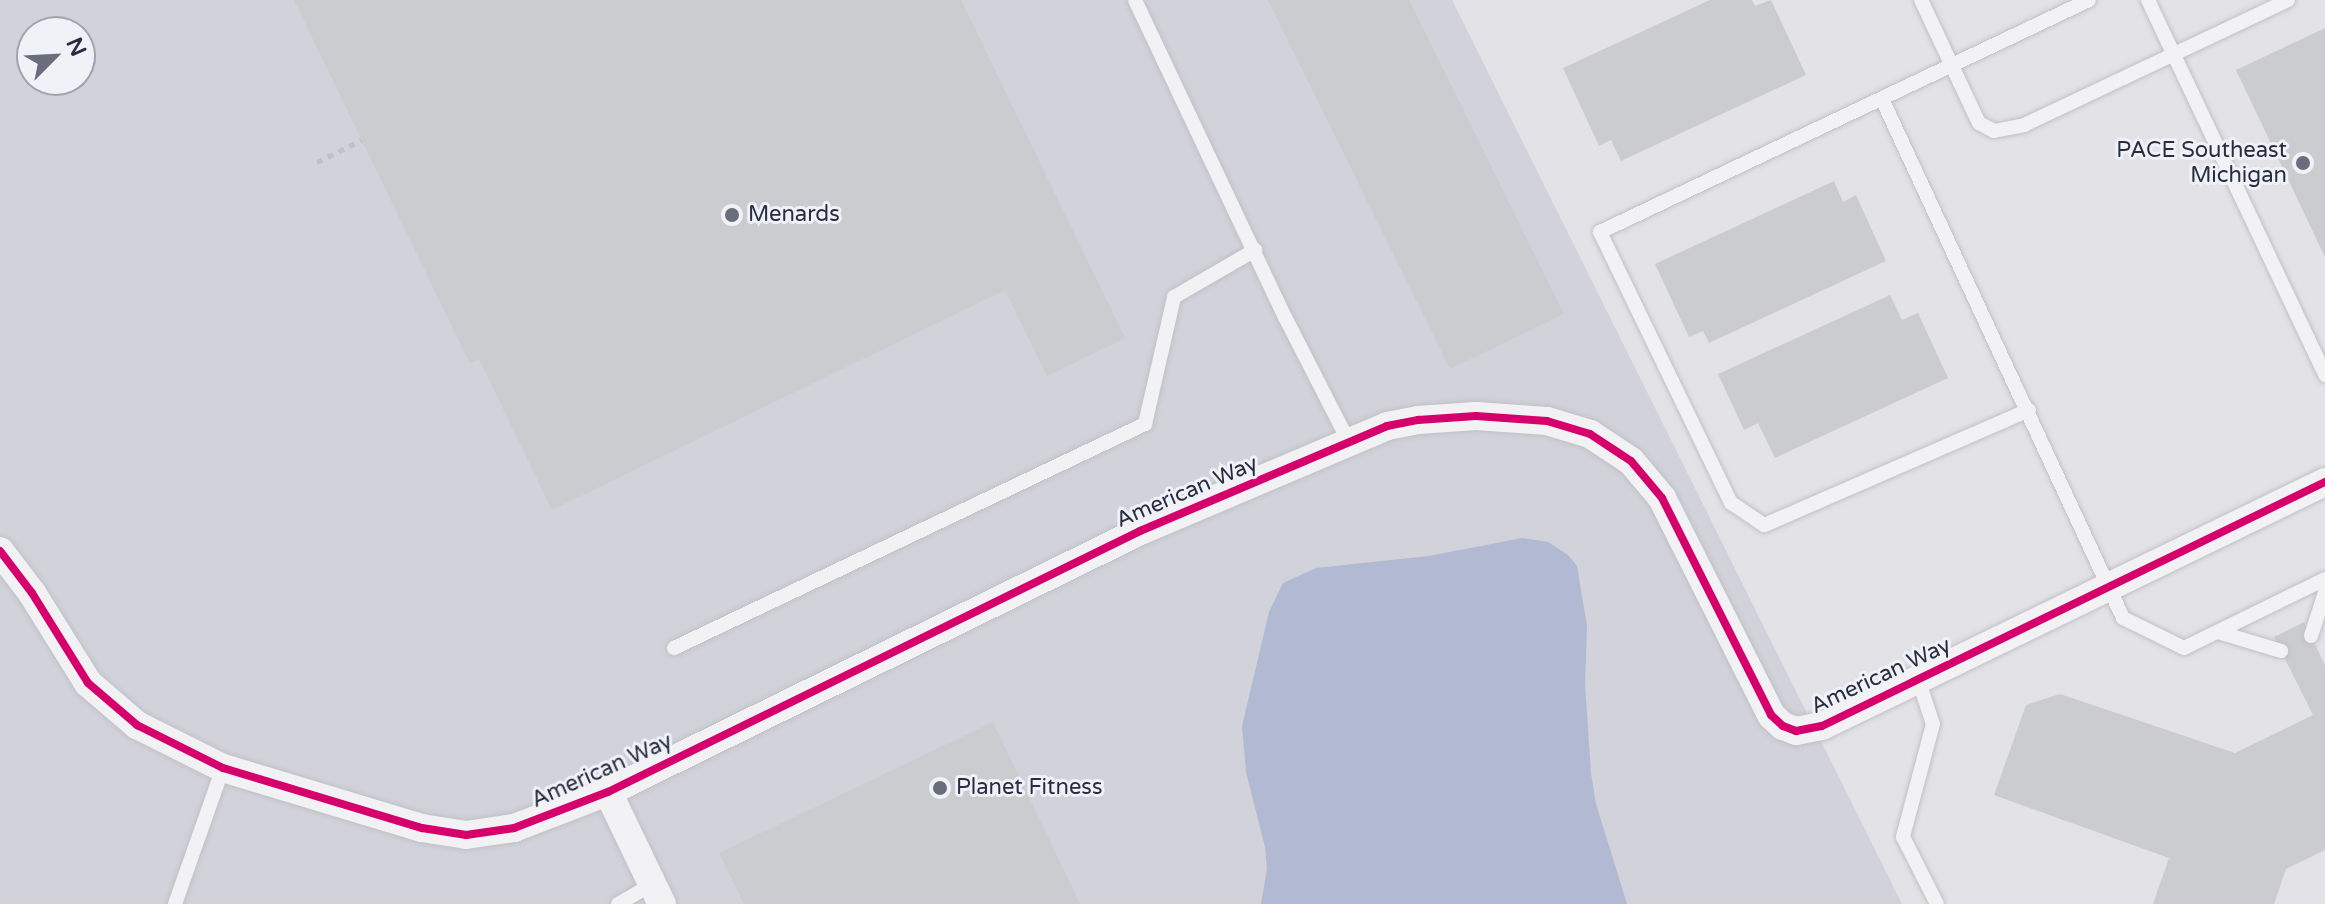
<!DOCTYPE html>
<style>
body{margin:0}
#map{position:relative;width:2325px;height:904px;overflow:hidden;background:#e3e3e7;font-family:"Varela Round",sans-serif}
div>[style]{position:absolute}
.built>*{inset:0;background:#d1d2da}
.water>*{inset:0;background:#b1bad2}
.building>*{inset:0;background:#cbcccf}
.path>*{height:5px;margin-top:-2.5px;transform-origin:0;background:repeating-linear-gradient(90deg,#c1c2c8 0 6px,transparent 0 12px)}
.roads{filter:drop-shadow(0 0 2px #c1c1c5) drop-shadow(0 0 2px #c1c1c5)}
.lane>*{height:14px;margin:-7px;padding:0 7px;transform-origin:7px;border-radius:7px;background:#f2f2f4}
.street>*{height:28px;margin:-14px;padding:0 14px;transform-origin:14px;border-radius:14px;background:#f2f2f4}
.cycleway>*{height:8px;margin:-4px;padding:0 4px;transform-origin:4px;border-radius:4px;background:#d6006c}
.dots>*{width:22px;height:22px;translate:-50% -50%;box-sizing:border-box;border:4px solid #f0f2f7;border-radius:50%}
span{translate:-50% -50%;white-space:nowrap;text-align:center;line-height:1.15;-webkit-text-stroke:6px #f0f2f7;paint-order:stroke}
.poi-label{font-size:22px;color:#292d41}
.right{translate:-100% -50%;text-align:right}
.left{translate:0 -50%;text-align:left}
.street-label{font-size:22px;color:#292d41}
.north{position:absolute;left:16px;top:16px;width:80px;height:80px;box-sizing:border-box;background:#f0f2f7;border:2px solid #a0a3ae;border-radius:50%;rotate:66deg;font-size:22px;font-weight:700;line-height:32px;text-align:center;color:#292d41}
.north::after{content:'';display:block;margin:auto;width:28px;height:36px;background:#6a6d7b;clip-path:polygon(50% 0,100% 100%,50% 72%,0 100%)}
</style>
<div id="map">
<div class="built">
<i style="clip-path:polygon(evenodd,0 0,1452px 0,1902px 904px,0 904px,0 0,32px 32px,80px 32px,80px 80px,32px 80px,32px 32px)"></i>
</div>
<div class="water">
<i style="clip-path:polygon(1522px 538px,1548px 542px,1568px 555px,1577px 566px,1587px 626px,1585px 684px,1591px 773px,1596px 804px,1627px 904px,1261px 904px,1267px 869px,1265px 847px,1246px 772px,1242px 726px,1269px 612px,1283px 583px,1316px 568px,1429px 556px)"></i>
</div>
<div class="building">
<i style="clip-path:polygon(294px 0,961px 0,1125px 338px,1047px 376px,1005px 290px,552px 510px,479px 359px,470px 364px)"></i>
<i style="clip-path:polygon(1268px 0,1409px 0,1564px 314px,1450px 369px)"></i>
<i style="clip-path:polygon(1710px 0,1752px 0,1755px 6px,1771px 0,1806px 75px,1621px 161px,1611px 140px,1599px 146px,1563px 68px)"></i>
<i style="clip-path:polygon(2325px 28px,2325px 257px,2236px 70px)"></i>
<i style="clip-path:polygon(1834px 181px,1843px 202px,1856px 195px,1886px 261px,1709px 343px,1703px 331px,1689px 337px,1655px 264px)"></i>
<i style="clip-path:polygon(1890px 295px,1902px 320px,1918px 313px,1948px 378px,1775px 458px,1758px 423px,1744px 430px,1718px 374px)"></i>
<i style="clip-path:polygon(2304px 622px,2325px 665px,2325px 850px,2286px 869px,2274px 904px,2153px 904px,2169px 858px,1994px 795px,2026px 705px,2060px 694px,2235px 753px,2313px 715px,2274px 637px)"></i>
<i style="clip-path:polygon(993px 722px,1080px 904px,744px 904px,719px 853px)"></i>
</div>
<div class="path">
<i style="left:317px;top:162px;width:50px;rotate:-26.1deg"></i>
</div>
<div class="roads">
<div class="lane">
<i style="left:1135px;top:0;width:353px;rotate:64.7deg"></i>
<i style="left:1286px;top:319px;width:138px;rotate:62.9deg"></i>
<i style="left:1921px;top:0;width:136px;rotate:64.8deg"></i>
<i style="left:1979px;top:123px;width:17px;rotate:28deg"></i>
<i style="left:1994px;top:131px;width:31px;rotate:-11deg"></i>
<i style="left:2024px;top:125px;width:292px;rotate:-25.3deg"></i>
<i style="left:2148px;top:0;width:415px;rotate:64.7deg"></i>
<i style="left:1882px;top:99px;width:572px;rotate:65.09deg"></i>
<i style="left:2123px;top:618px;width:68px;rotate:26.2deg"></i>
<i style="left:2184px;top:648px;width:157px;rotate:-26.1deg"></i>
<i style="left:2029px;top:410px;width:289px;rotate:156.5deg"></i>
<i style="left:1764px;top:525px;width:40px;rotate:-146deg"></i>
<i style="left:1731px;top:503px;width:301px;rotate:-115.8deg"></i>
<i style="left:1600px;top:232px;width:541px;rotate:-25.38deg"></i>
<i style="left:2218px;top:632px;width:66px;rotate:16.8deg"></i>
<i style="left:2311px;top:636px;width:46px;rotate:-72.3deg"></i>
<i style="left:674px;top:648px;width:522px;rotate:-25.44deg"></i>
<i style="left:1145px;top:424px;width:130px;rotate:-77.1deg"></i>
<i style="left:1174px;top:297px;width:94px;rotate:-30.1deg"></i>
<i style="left:1918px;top:679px;width:47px;rotate:71.6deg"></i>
<i style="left:1933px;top:724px;width:117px;rotate:104.9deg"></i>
<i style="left:1903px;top:837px;width:75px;rotate:63.1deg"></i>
<i style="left:175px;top:904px;width:144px;rotate:-70.6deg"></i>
<i style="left:618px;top:904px;width:39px;rotate:-30deg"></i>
</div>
<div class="street">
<i style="left:0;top:551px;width:53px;rotate:52.7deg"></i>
<i style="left:32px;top:593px;width:106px;rotate:58.1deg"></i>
<i style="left:88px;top:683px;width:65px;rotate:40.6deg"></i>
<i style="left:137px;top:725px;width:96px;rotate:26.6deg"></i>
<i style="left:223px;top:768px;width:208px;rotate:16.8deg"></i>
<i style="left:422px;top:828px;width:45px;rotate:9deg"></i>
<i style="left:466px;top:835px;width:49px;rotate:-8.3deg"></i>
<i style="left:514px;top:828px;width:101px;rotate:-21deg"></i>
<i style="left:608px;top:792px;width:593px;rotate:-26.13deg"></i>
<i style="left:1140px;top:531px;width:268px;rotate:-23deg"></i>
<i style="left:1387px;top:426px;width:32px;rotate:-11deg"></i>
<i style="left:1418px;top:420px;width:58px;rotate:-3.9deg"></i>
<i style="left:1476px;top:416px;width:71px;rotate:4deg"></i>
<i style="left:1547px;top:421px;width:45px;rotate:16.8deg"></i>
<i style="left:1590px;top:434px;width:49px;rotate:33.4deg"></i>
<i style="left:1631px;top:461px;width:48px;rotate:50deg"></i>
<i style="left:1662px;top:498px;width:243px;rotate:63.3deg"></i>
<i style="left:1771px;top:715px;width:16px;rotate:43deg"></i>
<i style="left:1783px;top:726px;width:14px;rotate:21deg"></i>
<i style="left:1796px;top:731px;width:26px;rotate:-11deg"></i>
<i style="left:1822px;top:726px;width:559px;rotate:-25.88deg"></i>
<i style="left:608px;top:792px;width:124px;rotate:64.3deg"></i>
</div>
</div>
<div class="cycleway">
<i style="left:0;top:551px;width:53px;rotate:52.7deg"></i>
<i style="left:32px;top:593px;width:106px;rotate:58.1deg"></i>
<i style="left:88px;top:683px;width:65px;rotate:40.6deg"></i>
<i style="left:137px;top:725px;width:96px;rotate:26.6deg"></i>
<i style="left:223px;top:768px;width:208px;rotate:16.8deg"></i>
<i style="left:422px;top:828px;width:45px;rotate:9deg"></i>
<i style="left:466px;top:835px;width:49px;rotate:-8.3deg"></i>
<i style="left:514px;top:828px;width:101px;rotate:-21deg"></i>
<i style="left:608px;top:792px;width:593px;rotate:-26.13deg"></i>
<i style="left:1140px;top:531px;width:268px;rotate:-23deg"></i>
<i style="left:1387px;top:426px;width:32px;rotate:-11deg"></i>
<i style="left:1418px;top:420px;width:58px;rotate:-3.9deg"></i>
<i style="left:1476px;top:416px;width:71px;rotate:4deg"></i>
<i style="left:1547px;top:421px;width:45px;rotate:16.8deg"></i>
<i style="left:1590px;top:434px;width:49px;rotate:33.4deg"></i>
<i style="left:1631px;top:461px;width:48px;rotate:50deg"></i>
<i style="left:1662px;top:498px;width:243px;rotate:63.3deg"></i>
<i style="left:1771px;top:715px;width:16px;rotate:43deg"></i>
<i style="left:1783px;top:726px;width:14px;rotate:21deg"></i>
<i style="left:1796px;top:731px;width:26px;rotate:-11deg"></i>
<i style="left:1822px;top:726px;width:559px;rotate:-25.88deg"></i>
</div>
<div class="dots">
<i style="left:2303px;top:163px;background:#6a6d7b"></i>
<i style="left:732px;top:215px;background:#6a6d7b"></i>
<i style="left:940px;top:788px;background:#6a6d7b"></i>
</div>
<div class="poi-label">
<span class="right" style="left:2287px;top:163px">PACE Southeast<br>Michigan</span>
<span class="left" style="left:748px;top:215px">Menards</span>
<span class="left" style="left:956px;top:788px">Planet Fitness</span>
</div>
<div class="street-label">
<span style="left:1187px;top:492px;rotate:-23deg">American Way</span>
<span style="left:1881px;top:676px;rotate:-25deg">American Way</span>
<span style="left:602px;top:771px;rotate:-24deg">American Way</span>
</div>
<div class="north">N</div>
</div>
